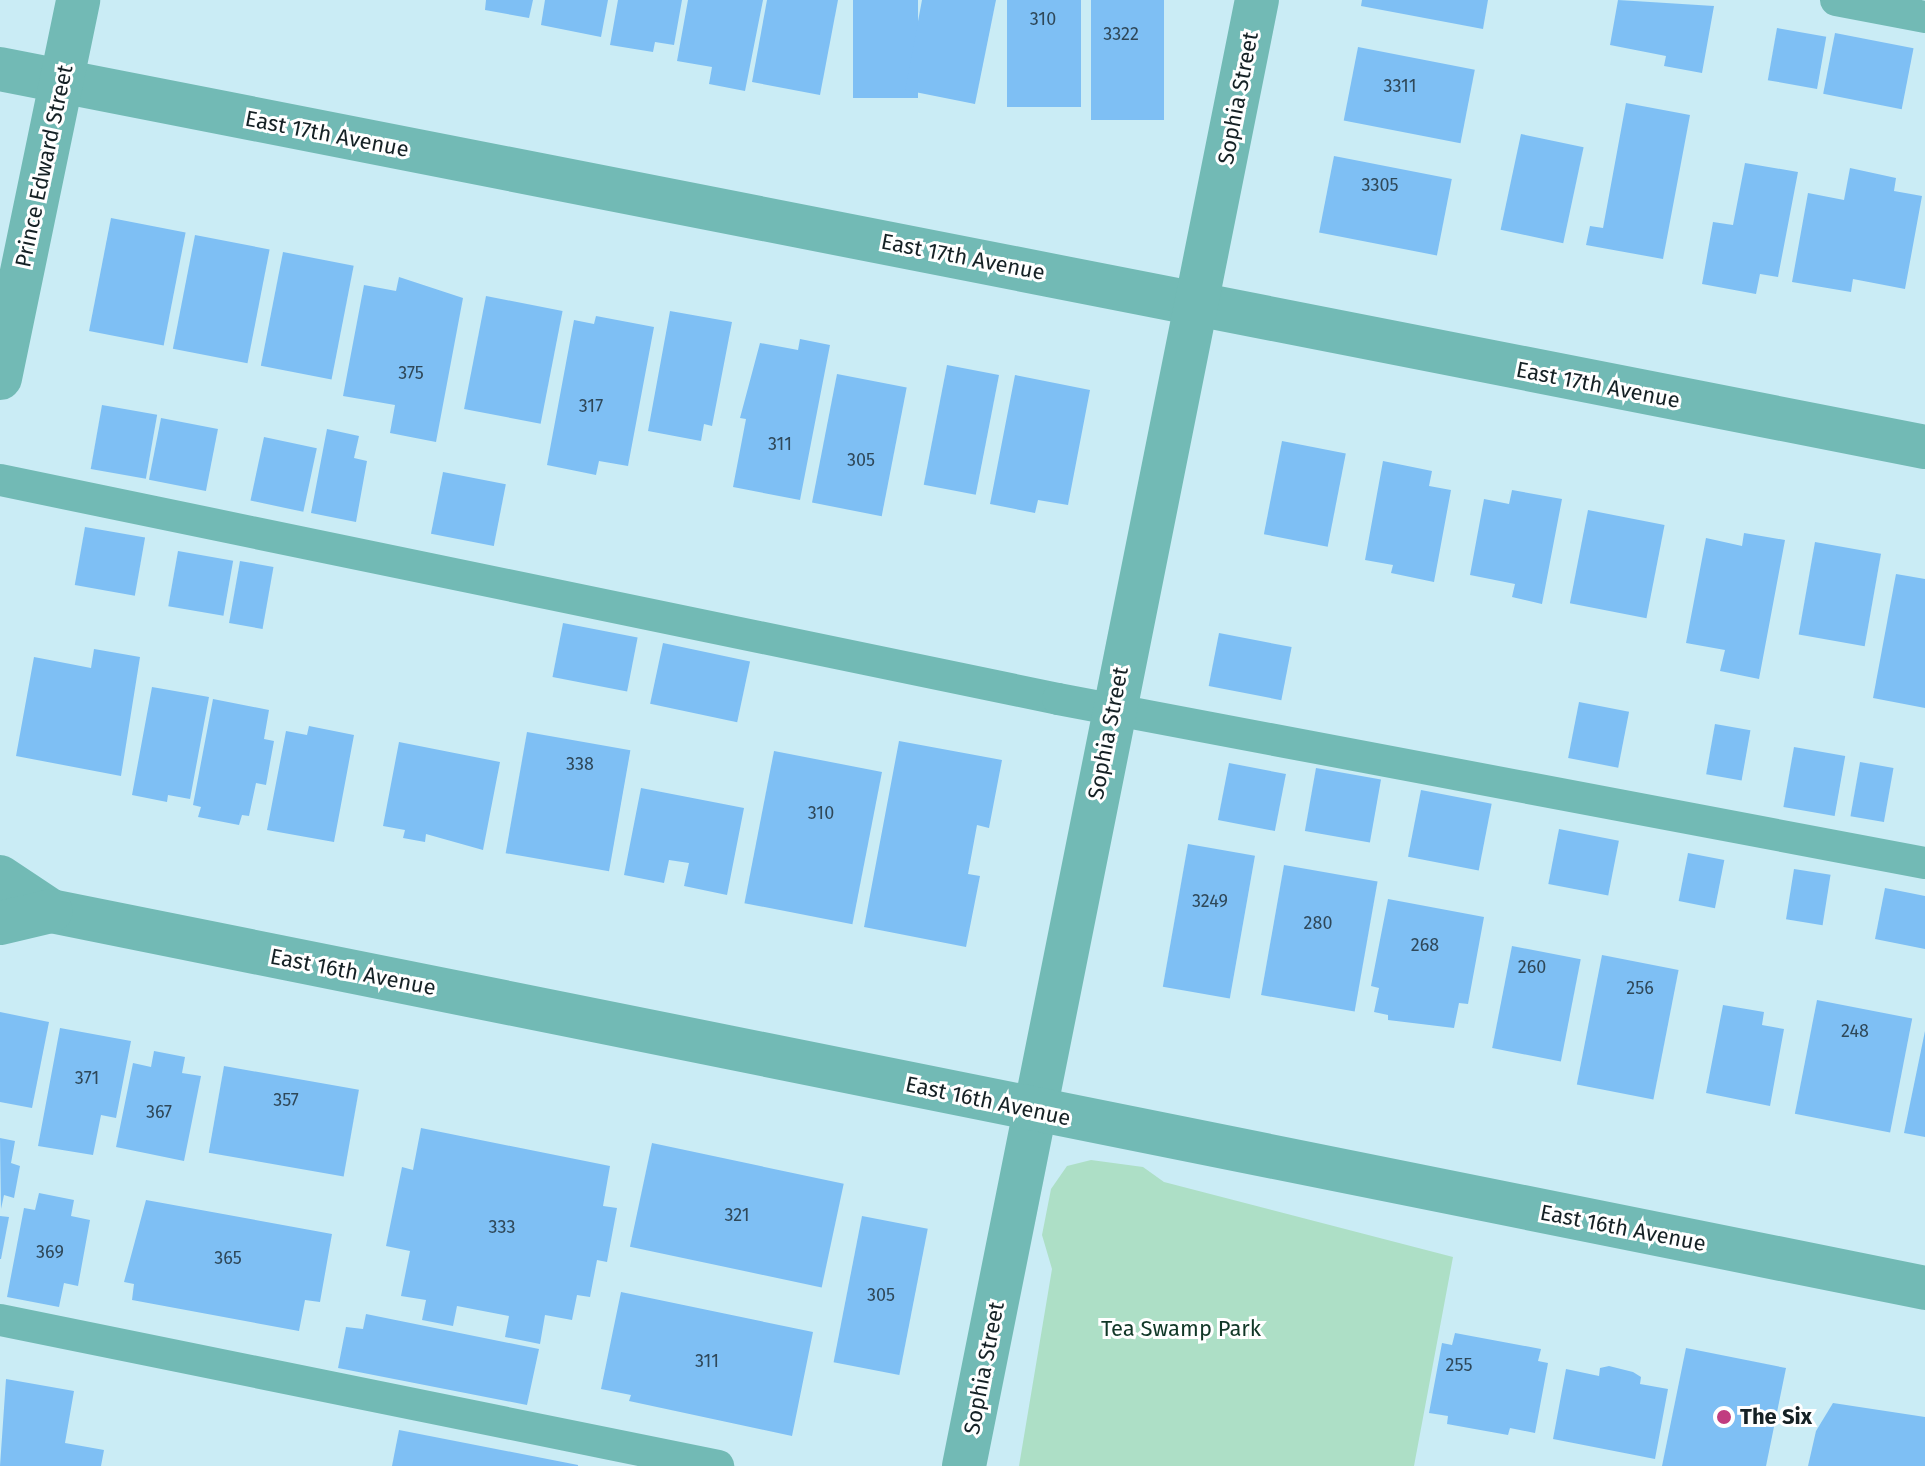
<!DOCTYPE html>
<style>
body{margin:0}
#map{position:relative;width:1925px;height:1466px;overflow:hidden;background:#caecf5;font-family:"Fira Sans",sans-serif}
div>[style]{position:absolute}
.green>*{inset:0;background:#addfc6}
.building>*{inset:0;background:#7ebff4;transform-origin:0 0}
.service>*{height:32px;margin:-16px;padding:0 16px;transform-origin:16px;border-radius:16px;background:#72bab5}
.minor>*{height:44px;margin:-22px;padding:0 22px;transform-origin:22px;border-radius:22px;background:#72bab5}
.tertiary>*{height:44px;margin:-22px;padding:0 22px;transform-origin:22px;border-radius:22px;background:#72bab5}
.dots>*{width:22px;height:22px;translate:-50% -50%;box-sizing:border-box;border:4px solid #fff;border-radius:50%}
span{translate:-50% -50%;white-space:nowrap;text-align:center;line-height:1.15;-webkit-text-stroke:6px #fff;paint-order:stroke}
.number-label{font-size:18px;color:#2f4859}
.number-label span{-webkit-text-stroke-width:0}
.street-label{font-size:22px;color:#152125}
.park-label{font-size:22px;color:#113727}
.poi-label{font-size:22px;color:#152125;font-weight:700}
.left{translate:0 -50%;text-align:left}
</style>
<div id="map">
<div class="green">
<i style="clip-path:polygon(1091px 1160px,1143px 1167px,1164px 1182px,1453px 1257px,1414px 1466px,1019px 1466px,1052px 1269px,1042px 1235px,1051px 1189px,1067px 1166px)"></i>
</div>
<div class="building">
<i style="clip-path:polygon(486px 0,533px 0,529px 18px,485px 10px)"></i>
<i style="clip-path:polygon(545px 0,608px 0,601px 37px,541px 25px)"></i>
<i style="clip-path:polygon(618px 0,682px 0,674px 45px,655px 42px,653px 52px,610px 45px)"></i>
<i style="clip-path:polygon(688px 0,763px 0,745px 91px,709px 84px,712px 67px,677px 61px)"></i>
<i style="clip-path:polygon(767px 0,838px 0,820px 95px,752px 82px)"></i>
<i style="left:853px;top:0;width:65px;height:98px"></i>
<i style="clip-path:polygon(922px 0,996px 0,975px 104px,905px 90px)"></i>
<i style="left:1007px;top:0;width:74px;height:107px"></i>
<i style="left:1091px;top:0;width:73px;height:120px"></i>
<i style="clip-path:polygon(1362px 0,1488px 0,1483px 29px,1361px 6px)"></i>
<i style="clip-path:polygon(1618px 0,1714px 6px,1702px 73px,1664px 66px,1666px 56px,1610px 45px)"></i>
<i style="left:1777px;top:28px;width:50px;height:53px;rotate:10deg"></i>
<i style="left:1835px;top:33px;width:80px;height:62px;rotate:11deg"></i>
<i style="left:1358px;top:47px;width:119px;height:75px;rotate:11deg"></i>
<i style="clip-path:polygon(1626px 103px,1690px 115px,1663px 259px,1586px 245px,1590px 226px,1603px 228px)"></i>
<i style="left:1521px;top:134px;width:64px;height:98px;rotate:12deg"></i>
<i style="left:1334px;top:156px;width:120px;height:78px;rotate:11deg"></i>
<i style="clip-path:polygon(1745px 163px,1798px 172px,1778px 277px,1760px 274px,1756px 294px,1702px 284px,1713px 222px,1733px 225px)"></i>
<i style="clip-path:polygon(1850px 168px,1896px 178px,1894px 191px,1922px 196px,1905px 289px,1853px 279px,1851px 292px,1792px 282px,1808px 193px,1844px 200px)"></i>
<i style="left:111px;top:218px;width:76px;height:115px;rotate:11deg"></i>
<i style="left:195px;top:235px;width:76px;height:116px;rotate:11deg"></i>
<i style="left:283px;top:252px;width:72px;height:116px;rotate:11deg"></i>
<i style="clip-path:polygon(399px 277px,463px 298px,436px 442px,390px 433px,395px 405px,343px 396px,364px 285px,396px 291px)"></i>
<i style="left:486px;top:296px;width:78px;height:115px;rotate:11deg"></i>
<i style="clip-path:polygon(670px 311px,732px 322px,712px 426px,704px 424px,701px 441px,648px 431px)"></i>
<i style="clip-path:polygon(596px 316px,654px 327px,628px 466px,599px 461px,596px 475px,547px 465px,574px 320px,594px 324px)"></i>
<i style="clip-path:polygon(800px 339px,830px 345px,800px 500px,733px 487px,746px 419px,740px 418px,760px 343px,798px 350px)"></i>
<i style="left:947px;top:365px;width:53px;height:122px;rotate:11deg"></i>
<i style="left:837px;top:374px;width:71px;height:131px;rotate:11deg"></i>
<i style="clip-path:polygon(1015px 375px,1090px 390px,1068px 505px,1038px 500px,1035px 513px,990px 504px)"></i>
<i style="left:102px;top:405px;width:56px;height:65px;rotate:10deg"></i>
<i style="left:161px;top:418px;width:58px;height:63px;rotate:11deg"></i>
<i style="clip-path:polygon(327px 429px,359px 436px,354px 458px,367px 461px,356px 522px,311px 513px)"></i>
<i style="left:264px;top:437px;width:54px;height:65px;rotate:12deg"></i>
<i style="left:1282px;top:441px;width:65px;height:95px;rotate:11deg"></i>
<i style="clip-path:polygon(1383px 461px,1432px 471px,1429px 486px,1451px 490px,1434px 582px,1391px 573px,1393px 565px,1365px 560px)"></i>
<i style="left:443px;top:472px;width:64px;height:63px;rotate:11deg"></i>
<i style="clip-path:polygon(1512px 490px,1562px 499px,1542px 604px,1512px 597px,1515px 584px,1470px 575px,1484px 499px,1509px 504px)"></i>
<i style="left:1588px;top:510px;width:78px;height:95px;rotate:11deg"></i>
<i style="left:85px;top:527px;width:61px;height:59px;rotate:10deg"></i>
<i style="clip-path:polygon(1744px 533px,1785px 540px,1759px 679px,1720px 671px,1725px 650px,1686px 643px,1706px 538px,1742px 546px)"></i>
<i style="left:1815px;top:542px;width:67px;height:94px;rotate:10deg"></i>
<i style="left:178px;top:551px;width:56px;height:56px;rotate:10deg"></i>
<i style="left:240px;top:561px;width:34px;height:63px;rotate:10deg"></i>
<i style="clip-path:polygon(1896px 574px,1925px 579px,1925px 708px,1873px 698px)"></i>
<i style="left:563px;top:623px;width:76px;height:55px;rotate:11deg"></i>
<i style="left:1219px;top:633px;width:74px;height:54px;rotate:11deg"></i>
<i style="left:663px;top:643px;width:89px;height:62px;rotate:12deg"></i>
<i style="clip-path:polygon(94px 649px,140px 657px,121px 776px,16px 756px,34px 657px,91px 668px)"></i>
<i style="clip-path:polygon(152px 687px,209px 697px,190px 799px,168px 795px,167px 802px,132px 795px)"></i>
<i style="clip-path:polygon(213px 699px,269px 710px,264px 739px,274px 741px,266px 785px,256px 783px,249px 816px,242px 815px,239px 825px,198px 817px,201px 807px,193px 805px)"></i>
<i style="left:1579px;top:702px;width:51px;height:57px;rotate:11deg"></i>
<i style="left:1715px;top:724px;width:36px;height:51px;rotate:10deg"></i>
<i style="clip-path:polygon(309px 726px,354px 735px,334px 842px,267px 830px,286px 731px,307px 735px)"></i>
<i style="left:527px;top:732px;width:105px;height:123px;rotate:10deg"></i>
<i style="clip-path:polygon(899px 741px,1002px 760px,989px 828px,977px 825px,968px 874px,980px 876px,966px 947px,864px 927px)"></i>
<i style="clip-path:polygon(399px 742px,500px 762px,483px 850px,426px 834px,425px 842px,403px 838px,405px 830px,383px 826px)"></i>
<i style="left:1794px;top:747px;width:52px;height:61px;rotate:10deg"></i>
<i style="left:774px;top:751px;width:110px;height:155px;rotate:11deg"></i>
<i style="left:1860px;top:762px;width:34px;height:55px;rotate:10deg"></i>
<i style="left:1229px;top:763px;width:58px;height:58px;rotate:11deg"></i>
<i style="left:1316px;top:768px;width:66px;height:64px;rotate:10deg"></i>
<i style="clip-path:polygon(641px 788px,744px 808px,727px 895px,684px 886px,689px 863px,669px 860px,664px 883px,624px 875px)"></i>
<i style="left:1421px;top:790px;width:72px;height:68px;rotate:11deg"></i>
<i style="left:1559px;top:829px;width:61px;height:56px;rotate:11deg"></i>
<i style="left:1188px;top:844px;width:68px;height:145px;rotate:10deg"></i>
<i style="left:1688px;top:853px;width:37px;height:49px;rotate:11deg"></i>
<i style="left:1284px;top:865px;width:95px;height:132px;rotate:10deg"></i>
<i style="left:1794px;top:869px;width:37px;height:51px;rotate:9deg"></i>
<i style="clip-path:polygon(1885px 888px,1925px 896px,1925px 949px,1875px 939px)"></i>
<i style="clip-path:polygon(1388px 899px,1484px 917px,1468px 1004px,1459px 1003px,1454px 1028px,1388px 1020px,1388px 1015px,1374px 1012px,1379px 988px,1371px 986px)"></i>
<i style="left:1512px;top:946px;width:70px;height:104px;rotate:11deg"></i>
<i style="left:1602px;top:955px;width:78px;height:132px;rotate:11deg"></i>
<i style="left:1817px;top:1000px;width:97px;height:116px;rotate:11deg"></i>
<i style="clip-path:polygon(1723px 1005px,1764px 1012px,1762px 1025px,1784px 1029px,1770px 1106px,1706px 1093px)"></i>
<i style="clip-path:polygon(0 1012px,49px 1022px,32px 1108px,0 1102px)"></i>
<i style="clip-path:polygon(60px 1028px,131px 1041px,116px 1118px,101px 1115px,93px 1155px,38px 1146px)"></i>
<i style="clip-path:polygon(1925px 1031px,1925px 1137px,1904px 1133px)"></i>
<i style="clip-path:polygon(154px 1051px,185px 1057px,182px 1073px,201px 1076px,184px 1161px,116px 1147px,133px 1063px,151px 1067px)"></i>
<i style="left:224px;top:1066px;width:137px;height:88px;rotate:10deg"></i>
<i style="clip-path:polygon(421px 1128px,610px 1166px,603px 1206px,617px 1208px,607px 1262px,597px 1260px,590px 1297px,577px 1295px,572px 1320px,545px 1315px,540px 1344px,505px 1337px,509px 1316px,457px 1306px,453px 1326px,422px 1320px,426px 1300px,401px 1296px,410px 1251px,386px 1246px,402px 1167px,413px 1170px)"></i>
<i style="clip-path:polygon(0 1138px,15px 1141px,11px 1163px,20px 1166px,14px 1198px,4px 1195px,1px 1209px)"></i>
<i style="left:652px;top:1143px;width:196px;height:106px;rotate:12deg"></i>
<i style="clip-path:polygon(39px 1193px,74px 1200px,71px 1216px,90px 1220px,78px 1286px,64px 1283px,59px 1307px,7px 1297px,24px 1208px,35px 1210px)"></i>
<i style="clip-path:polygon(146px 1200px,332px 1234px,320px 1302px,305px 1300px,299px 1331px,132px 1300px,134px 1284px,124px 1282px)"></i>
<i style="clip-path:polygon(0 1216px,9px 1217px,1px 1259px,0 1259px)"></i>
<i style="left:862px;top:1216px;width:67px;height:149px;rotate:11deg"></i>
<i style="clip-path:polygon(621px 1292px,813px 1332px,792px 1436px,629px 1401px,631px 1395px,601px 1389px)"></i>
<i style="clip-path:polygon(366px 1314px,539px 1349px,527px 1405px,338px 1368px,346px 1327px,363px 1329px)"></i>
<i style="clip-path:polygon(1455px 1333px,1541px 1349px,1538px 1361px,1548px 1363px,1535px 1433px,1510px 1428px,1508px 1435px,1447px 1424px,1448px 1416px,1429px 1413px,1442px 1343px,1452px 1345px)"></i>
<i style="clip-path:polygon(1686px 1348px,1786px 1368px,1766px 1466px,1662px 1466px)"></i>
<i style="clip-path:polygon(1609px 1366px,1633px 1372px,1641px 1377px,1640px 1384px,1668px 1389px,1655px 1459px,1553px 1439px,1566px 1369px,1599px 1376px,1600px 1368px)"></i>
<i style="clip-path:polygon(6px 1379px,74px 1391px,65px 1443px,104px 1450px,101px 1466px,0 1466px)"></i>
<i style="clip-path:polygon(1833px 1403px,1925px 1417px,1925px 1466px,1808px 1466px,1816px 1431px)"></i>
<i style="clip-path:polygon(399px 1430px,578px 1465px,578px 1466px,392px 1466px)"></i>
</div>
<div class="service">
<i style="left:1836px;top:0;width:91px;rotate:10.8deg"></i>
<i style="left:0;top:480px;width:1080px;rotate:11.69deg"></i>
<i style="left:1058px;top:699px;width:882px;rotate:10.71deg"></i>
<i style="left:0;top:1320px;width:733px;rotate:11.49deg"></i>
</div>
<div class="minor">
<i style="left:0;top:69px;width:1962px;rotate:11.11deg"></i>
<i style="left:0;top:378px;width:386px;rotate:-78.3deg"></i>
<i style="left:964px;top:1466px;width:1495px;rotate:-78.7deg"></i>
</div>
<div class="tertiary">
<i style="left:0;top:877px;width:61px;rotate:33.7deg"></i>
<i style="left:51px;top:911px;width:1912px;rotate:11.37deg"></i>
<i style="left:0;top:923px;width:52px;rotate:-13.2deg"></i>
</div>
<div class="dots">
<i style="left:1724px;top:1417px;background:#c13c80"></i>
</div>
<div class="number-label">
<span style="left:1043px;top:19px">310</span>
<span style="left:1121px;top:34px">3322</span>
<span style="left:1400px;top:86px">3311</span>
<span style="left:1380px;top:185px">3305</span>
<span style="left:411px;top:373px">375</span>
<span style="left:591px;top:406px">317</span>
<span style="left:780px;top:444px">311</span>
<span style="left:861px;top:460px">305</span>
<span style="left:580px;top:764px">338</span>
<span style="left:821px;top:813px">310</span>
<span style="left:1210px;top:901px">3249</span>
<span style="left:1318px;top:923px">280</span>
<span style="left:1425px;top:945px">268</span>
<span style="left:1532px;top:967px">260</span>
<span style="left:1640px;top:988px">256</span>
<span style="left:1855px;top:1031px">248</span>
<span style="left:87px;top:1078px">371</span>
<span style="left:286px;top:1100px">357</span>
<span style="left:159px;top:1112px">367</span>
<span style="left:737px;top:1215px">321</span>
<span style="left:502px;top:1227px">333</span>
<span style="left:50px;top:1252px">369</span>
<span style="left:228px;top:1258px">365</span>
<span style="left:881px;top:1295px">305</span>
<span style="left:707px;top:1361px">311</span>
<span style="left:1459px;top:1365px">255</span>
</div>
<div class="street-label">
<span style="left:1238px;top:98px;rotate:-79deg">Sophia Street</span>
<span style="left:327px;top:134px;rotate:11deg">East 17th Avenue</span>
<span style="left:44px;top:166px;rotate:-78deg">Prince Edward Street</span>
<span style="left:963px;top:257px;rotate:11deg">East 17th Avenue</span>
<span style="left:1598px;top:385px;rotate:11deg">East 17th Avenue</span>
<span style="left:1108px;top:733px;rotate:-79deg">Sophia Street</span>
<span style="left:353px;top:972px;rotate:11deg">East 16th Avenue</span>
<span style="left:988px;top:1101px;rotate:12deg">East 16th Avenue</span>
<span style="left:1623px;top:1228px;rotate:11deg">East 16th Avenue</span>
<span style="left:984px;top:1368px;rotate:-79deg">Sophia Street</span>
</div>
<div class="park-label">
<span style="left:1181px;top:1329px">Tea Swamp Park</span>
</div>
<div class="poi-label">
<span class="left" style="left:1740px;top:1417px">The Six</span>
</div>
</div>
